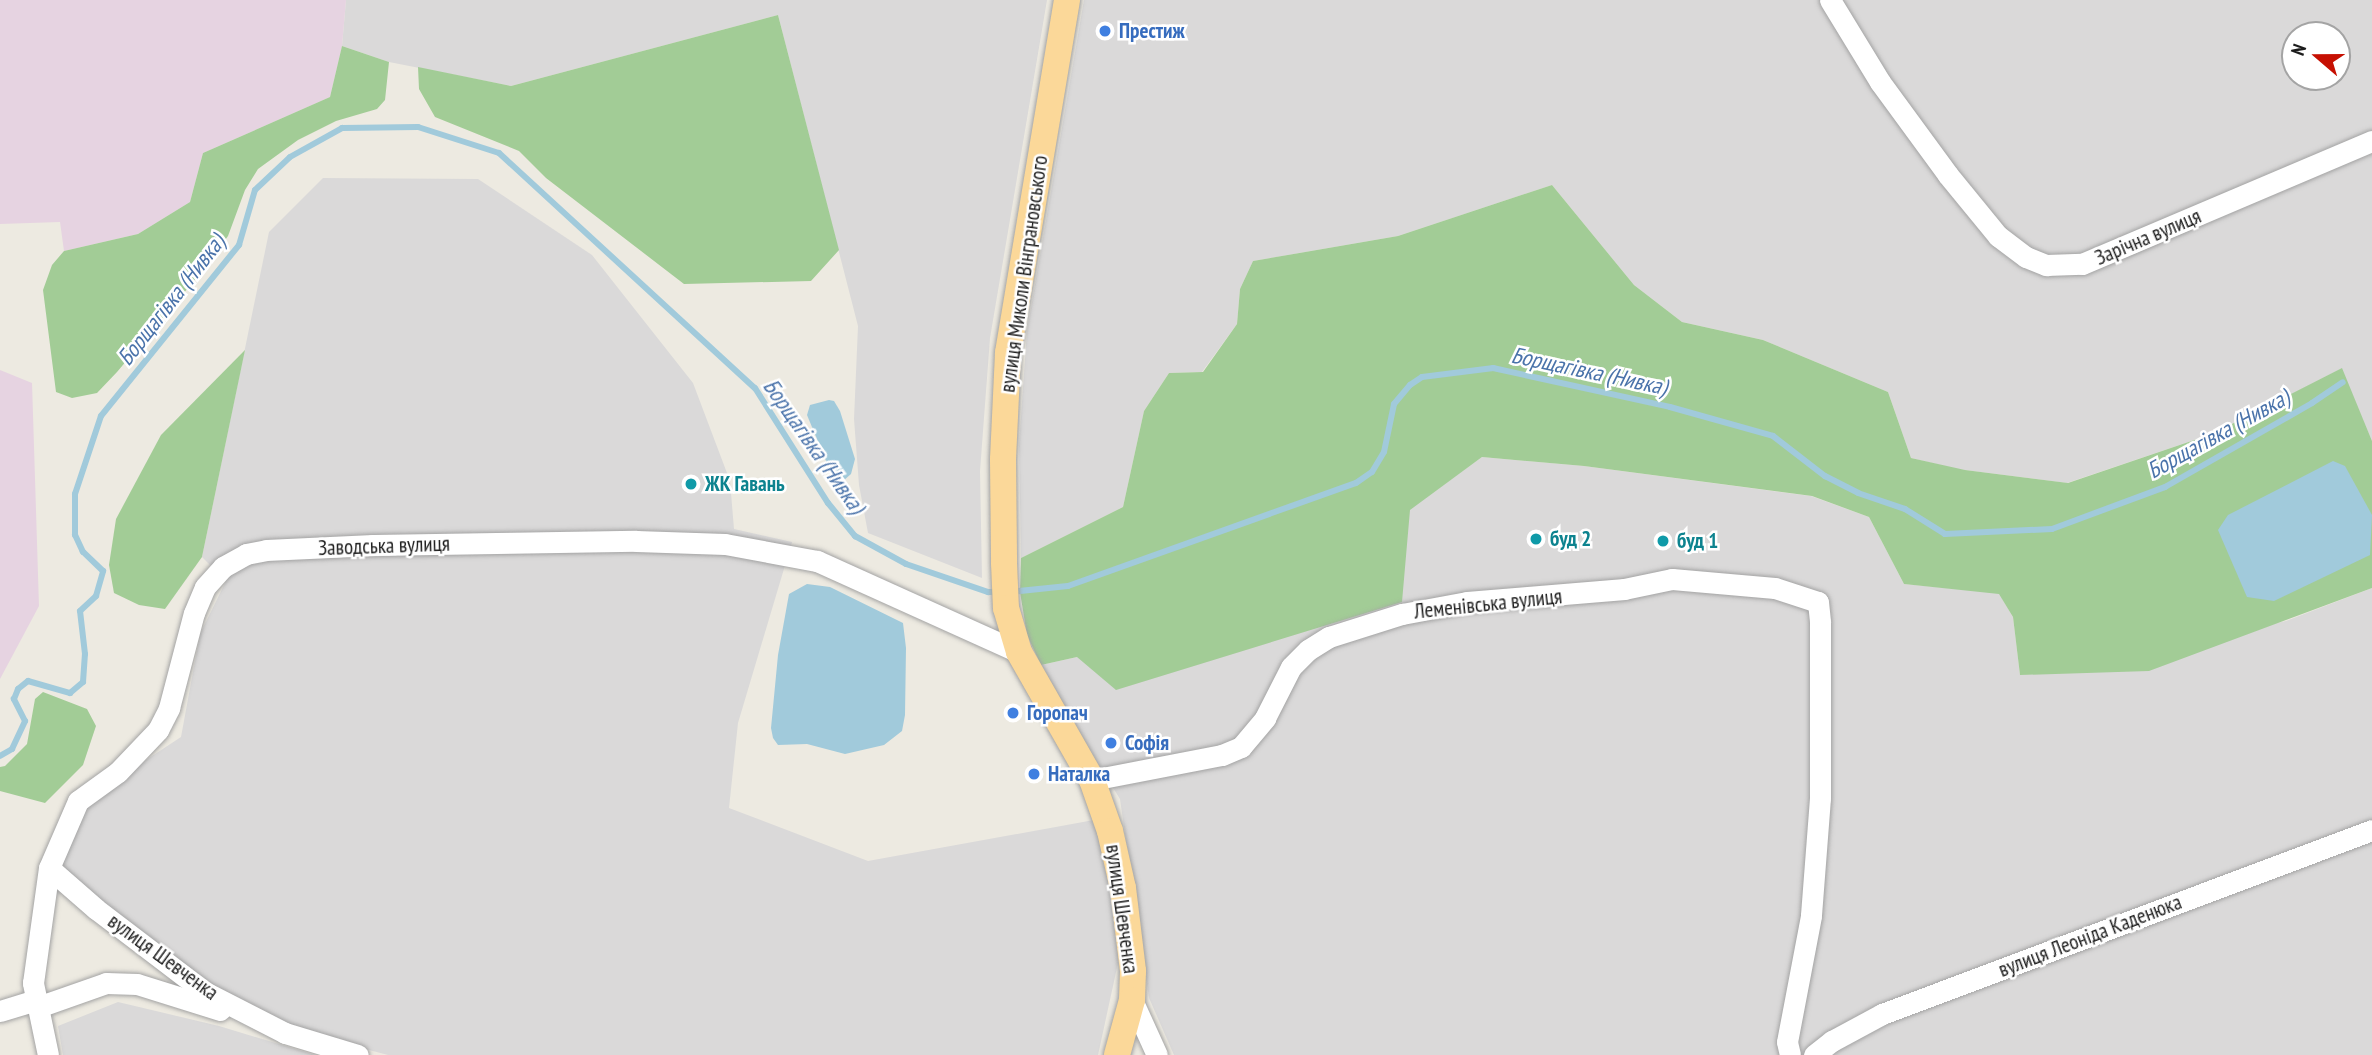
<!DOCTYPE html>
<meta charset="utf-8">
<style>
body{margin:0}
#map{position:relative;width:2372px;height:1055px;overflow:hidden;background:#edeae1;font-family:"PT Sans Narrow",sans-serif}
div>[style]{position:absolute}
.residential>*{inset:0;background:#dad9d9}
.industrial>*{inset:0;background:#e6d3e1}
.forest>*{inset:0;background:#a2cc96}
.water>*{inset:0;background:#a1cadb}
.stream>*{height:6px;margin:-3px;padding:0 3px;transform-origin:3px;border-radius:3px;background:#a1cadb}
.roads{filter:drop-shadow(0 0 2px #a3a3a3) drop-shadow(0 0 2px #a3a3a3)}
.minor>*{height:21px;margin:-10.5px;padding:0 10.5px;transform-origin:10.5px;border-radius:10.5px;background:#fff}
.major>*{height:26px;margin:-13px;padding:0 13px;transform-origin:13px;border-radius:13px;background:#fbd899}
.dots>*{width:19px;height:19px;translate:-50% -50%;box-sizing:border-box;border:4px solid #fff;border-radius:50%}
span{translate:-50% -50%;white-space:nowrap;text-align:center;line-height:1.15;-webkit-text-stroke:5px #fff;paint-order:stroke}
.shop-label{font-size:21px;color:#366cbe;font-weight:700}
.left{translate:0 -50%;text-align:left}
.street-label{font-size:21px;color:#1c1c1c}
.culture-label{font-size:21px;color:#0d838f;font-weight:700}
.water-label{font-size:23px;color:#4a73aa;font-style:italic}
.north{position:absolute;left:2281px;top:21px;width:70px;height:70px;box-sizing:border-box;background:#fff;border:2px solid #a4a4a4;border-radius:50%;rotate:290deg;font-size:19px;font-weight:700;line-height:28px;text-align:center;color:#1c1c1c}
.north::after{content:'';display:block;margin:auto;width:24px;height:32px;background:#c61002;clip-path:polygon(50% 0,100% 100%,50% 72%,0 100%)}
</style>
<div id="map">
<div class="residential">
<i style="clip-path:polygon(346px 0,1047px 0,990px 338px,980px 471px,982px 578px,868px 533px,859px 485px,854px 419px,858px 326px,778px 15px,511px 86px,389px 62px,342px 46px)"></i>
<i style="clip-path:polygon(evenodd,1084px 0,2372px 0,2372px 441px,2341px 369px,2212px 434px,2067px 483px,1957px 469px,1911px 458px,1888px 392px,1763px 340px,1682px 322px,1634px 285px,1552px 185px,1398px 236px,1253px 261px,1240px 289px,1237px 324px,1202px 372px,1169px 373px,1144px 411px,1123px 507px,1021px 558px,1019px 445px,1027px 331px,1084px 0,2295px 35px,2337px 35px,2337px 77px,2295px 77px,2295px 35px)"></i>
<i style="clip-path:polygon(323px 178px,478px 179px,592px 255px,693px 383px,730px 481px,734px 529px,792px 542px,738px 723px,729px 808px,868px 861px,1094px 820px,1116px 905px,1118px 963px,1098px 1055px,388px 1055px,286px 1028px,219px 993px,59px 869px,87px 804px,108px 785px,181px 737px,200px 634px,226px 581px,202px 557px,269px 232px)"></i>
<i style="clip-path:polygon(1482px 457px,1584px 466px,1811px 496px,1869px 517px,1904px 584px,1999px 593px,2013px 617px,2020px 675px,2286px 621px,2372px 588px,2372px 1055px,1174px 1055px,1149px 998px,1120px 799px,1066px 713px,1041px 665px,1077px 657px,1410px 509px)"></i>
<i style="clip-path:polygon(118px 1002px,219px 1026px,315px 1055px,63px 1055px,58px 1026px)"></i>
</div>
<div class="industrial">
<i style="clip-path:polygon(0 0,346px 0,342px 46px,330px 97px,203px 153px,190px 202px,138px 234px,64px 251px,60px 222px,0 224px)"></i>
<i style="clip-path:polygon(0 370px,32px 383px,39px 606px,0 679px)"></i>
</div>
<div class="forest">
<i style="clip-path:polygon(778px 15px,839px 250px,811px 281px,684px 284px,546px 178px,519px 151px,435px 117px,419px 89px,418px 67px,511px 86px)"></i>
<i style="clip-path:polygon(342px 46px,389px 62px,385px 100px,377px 109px,336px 121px,298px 140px,258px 169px,245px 190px,228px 236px,204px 269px,117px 372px,97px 393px,72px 398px,56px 392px,43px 290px,52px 265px,64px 251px,138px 234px,190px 202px,203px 153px,330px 97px)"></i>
<i style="clip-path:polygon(1552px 185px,1634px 285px,1682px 322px,1763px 340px,1888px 392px,1911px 458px,1965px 470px,2068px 483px,2212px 434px,2342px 368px,2372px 441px,2372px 588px,2149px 671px,2020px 675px,2013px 617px,1999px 594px,1904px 584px,1869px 517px,1812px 496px,1584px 466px,1482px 457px,1410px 510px,1402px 602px,1116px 690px,1077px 657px,1041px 665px,1027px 635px,1020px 592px,1021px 558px,1123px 507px,1144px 411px,1169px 373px,1203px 372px,1237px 324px,1240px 289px,1253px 261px,1398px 236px)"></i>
<i style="clip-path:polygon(245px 350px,202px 557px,165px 609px,139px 605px,114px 593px,109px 565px,116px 519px,161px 435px)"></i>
<i style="clip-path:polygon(43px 692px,87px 709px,96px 726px,83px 765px,45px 803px,0 791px,0 767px,5px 766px,27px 744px,35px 699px)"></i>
</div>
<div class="water">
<i style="clip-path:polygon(829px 400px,834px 401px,840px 411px,855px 459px,851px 474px,843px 481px,831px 473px,807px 415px,810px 405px)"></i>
<i style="clip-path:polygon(2333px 461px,2345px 466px,2372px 515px,2370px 555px,2274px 601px,2247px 597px,2218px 530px,2228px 515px)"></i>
<i style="clip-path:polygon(807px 584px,830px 587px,903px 623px,906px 648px,905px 715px,902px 731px,884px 745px,845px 754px,807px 744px,778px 745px,773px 738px,771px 728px,778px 655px,789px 594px)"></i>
</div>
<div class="stream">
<i style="left:1010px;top:592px;width:58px;rotate:-5.9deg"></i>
<i style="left:1068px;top:586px;width:306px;rotate:-19.7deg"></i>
<i style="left:1356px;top:483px;width:19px;rotate:-35deg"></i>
<i style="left:1372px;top:472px;width:23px;rotate:-59deg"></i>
<i style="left:1384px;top:452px;width:49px;rotate:-78.2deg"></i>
<i style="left:1394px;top:404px;width:25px;rotate:-50deg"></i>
<i style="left:1410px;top:385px;width:14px;rotate:-34deg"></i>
<i style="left:1422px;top:377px;width:72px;rotate:-7.2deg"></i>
<i style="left:1493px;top:368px;width:181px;rotate:12.4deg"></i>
<i style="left:1670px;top:407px;width:107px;rotate:15.7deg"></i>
<i style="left:1773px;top:436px;width:66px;rotate:37.6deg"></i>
<i style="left:1825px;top:476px;width:37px;rotate:27deg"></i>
<i style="left:1858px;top:493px;width:50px;rotate:18.8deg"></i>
<i style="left:1905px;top:509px;width:47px;rotate:32deg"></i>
<i style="left:1945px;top:534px;width:107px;rotate:-2.7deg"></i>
<i style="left:2052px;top:529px;width:121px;rotate:-20.4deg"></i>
<i style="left:2165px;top:487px;width:169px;rotate:-29.7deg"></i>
<i style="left:2312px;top:403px;width:37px;rotate:-34deg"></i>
<i style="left:0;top:756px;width:14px;rotate:-30deg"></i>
<i style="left:12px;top:749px;width:31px;rotate:-65deg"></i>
<i style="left:25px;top:721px;width:25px;rotate:-117deg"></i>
<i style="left:14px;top:699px;width:11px;rotate:-68deg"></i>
<i style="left:18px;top:689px;width:13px;rotate:-39deg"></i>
<i style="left:28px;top:681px;width:44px;rotate:15.9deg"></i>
<i style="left:70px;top:693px;width:17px;rotate:-40deg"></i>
<i style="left:83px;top:682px;width:28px;rotate:-86deg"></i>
<i style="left:85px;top:654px;width:43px;rotate:-96.6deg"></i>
<i style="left:80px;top:611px;width:22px;rotate:-43deg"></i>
<i style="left:96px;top:596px;width:26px;rotate:-74deg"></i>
<i style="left:103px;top:571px;width:28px;rotate:-136deg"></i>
<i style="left:83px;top:552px;width:19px;rotate:-115deg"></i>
<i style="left:75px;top:535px;width:41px;rotate:-90deg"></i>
<i style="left:75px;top:494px;width:82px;rotate:-71.6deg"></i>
<i style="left:101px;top:416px;width:220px;rotate:-51.1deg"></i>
<i style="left:239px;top:245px;width:57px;rotate:-73.8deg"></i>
<i style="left:255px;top:190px;width:48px;rotate:-43.3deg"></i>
<i style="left:290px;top:157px;width:60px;rotate:-29.1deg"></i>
<i style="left:342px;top:128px;width:76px;rotate:-0.8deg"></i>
<i style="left:418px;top:127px;width:85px;rotate:17.8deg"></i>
<i style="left:499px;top:153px;width:348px;rotate:42.6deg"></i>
<i style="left:755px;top:388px;width:136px;rotate:57.6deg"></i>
<i style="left:828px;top:503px;width:43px;rotate:50.7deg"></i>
<i style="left:855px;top:536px;width:58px;rotate:28.8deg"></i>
<i style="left:906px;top:564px;width:87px;rotate:18.9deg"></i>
<i style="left:988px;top:592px;width:11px"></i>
</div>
<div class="roads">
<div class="minor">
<i style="left:1830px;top:0;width:96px;rotate:58.6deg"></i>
<i style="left:1880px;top:82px;width:115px;rotate:53.8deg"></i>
<i style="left:1948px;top:175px;width:79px;rotate:50.7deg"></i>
<i style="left:1998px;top:236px;width:35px;rotate:37deg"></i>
<i style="left:2026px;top:257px;width:22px;rotate:22deg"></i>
<i style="left:2046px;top:265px;width:36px;rotate:-2deg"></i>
<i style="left:2082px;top:264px;width:315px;rotate:-23deg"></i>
<i style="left:1092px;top:780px;width:132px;rotate:-10.9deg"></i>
<i style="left:1222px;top:755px;width:21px;rotate:-23deg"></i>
<i style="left:1241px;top:747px;width:38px;rotate:-50deg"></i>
<i style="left:1265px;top:718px;width:57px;rotate:-63deg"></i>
<i style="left:1291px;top:667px;width:24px;rotate:-45deg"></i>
<i style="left:1308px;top:650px;width:25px;rotate:-32deg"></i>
<i style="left:1329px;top:637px;width:77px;rotate:-17.5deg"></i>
<i style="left:1402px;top:614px;width:66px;rotate:-10.5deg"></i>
<i style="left:1467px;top:602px;width:158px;rotate:-4.7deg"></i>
<i style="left:1624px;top:589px;width:49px;rotate:-11.8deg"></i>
<i style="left:1672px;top:579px;width:103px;rotate:5deg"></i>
<i style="left:1775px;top:588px;width:45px;rotate:18deg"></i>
<i style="left:1818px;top:602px;width:20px;rotate:84deg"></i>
<i style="left:1820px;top:622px;width:176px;rotate:90deg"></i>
<i style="left:1820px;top:798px;width:118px;rotate:94.4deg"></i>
<i style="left:1811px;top:916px;width:128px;rotate:100.8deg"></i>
<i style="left:1787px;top:1042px;width:13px;rotate:77deg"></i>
<i style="left:49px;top:868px;width:62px;rotate:41.1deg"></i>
<i style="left:96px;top:909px;width:137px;rotate:37.3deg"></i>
<i style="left:205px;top:992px;width:90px;rotate:27.1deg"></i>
<i style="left:285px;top:1033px;width:76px;rotate:16.8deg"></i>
<i style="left:1132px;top:1000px;width:60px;rotate:65.6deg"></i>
<i style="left:38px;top:1007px;width:72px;rotate:-19.4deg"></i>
<i style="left:106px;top:983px;width:31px;rotate:2deg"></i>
<i style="left:137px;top:984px;width:87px;rotate:17.4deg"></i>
<i style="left:0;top:1011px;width:38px;rotate:-17deg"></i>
<i style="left:48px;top:1055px;width:74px;rotate:-101.8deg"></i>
<i style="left:33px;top:983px;width:116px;rotate:-82.1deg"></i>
<i style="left:49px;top:868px;width:73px;rotate:-66.6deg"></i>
<i style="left:78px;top:801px;width:49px;rotate:-35.9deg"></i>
<i style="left:118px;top:772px;width:58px;rotate:-46.4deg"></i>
<i style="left:158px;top:730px;width:25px;rotate:-63deg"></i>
<i style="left:169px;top:708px;width:98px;rotate:-75.3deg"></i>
<i style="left:194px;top:613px;width:28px;rotate:-67deg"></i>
<i style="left:205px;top:587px;width:27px;rotate:-48deg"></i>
<i style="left:223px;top:567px;width:26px;rotate:-29deg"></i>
<i style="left:246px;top:554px;width:20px;rotate:-11deg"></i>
<i style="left:266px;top:550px;width:107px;rotate:-2.7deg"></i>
<i style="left:373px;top:545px;width:263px;rotate:-0.9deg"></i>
<i style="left:636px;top:541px;width:89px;rotate:1.9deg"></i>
<i style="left:725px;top:544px;width:94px;rotate:10.5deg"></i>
<i style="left:817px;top:561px;width:222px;rotate:24.3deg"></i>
<i style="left:1814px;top:1055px;width:23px;rotate:-38deg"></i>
<i style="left:1832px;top:1041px;width:57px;rotate:-28.4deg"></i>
<i style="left:1882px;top:1014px;width:523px;rotate:-20.58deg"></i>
</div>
<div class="major">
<i style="left:1067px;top:0;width:358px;rotate:99.5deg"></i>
<i style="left:1008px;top:353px;width:107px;rotate:92.7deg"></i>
<i style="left:1003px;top:460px;width:103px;rotate:89.4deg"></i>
<i style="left:1004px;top:563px;width:45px;rotate:87.5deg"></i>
<i style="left:1006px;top:608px;width:46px;rotate:73.5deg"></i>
<i style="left:1019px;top:652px;width:147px;rotate:60.3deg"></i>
<i style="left:1092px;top:780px;width:54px;rotate:70.6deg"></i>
<i style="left:1110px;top:831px;width:58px;rotate:77.2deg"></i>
<i style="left:1123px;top:888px;width:84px;rotate:83.1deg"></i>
<i style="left:1133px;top:971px;width:29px;rotate:92deg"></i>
<i style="left:1132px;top:1000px;width:57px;rotate:105.3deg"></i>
</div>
</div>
<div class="dots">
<i style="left:1105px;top:31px;background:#3f7fe0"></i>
<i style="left:691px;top:484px;background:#0f9aa8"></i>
<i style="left:1536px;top:539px;background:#0f9aa8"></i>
<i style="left:1663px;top:541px;background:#0f9aa8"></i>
<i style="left:1013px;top:713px;background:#3f7fe0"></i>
<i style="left:1111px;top:743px;background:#3f7fe0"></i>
<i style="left:1034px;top:774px;background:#3f7fe0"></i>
</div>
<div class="shop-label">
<span class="left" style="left:1119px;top:31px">Престиж</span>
<span class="left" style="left:1027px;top:713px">Горопач</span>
<span class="left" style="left:1125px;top:743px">Софія</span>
<span class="left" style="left:1048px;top:774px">Наталка</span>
</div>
<div class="street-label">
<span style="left:2148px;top:237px;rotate:-23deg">Зарічна вулиця</span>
<span style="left:1024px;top:274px;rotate:-82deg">вулиця Миколи Вінграновського</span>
<span style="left:384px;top:546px;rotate:-2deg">Заводська вулиця</span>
<span style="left:1488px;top:604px;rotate:-6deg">Леменівська вулиця</span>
<span style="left:1122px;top:909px;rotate:82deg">вулиця Шевченка</span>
<span style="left:2090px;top:936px;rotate:-21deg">вулиця Леоніда Каденюка</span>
<span style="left:163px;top:957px;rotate:36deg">вулиця Шевченка</span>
</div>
<div class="culture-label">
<span class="left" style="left:705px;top:484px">ЖК Гавань</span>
<span class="left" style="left:1550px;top:539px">буд 2</span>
<span class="left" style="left:1677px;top:541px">буд 1</span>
</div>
<div class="water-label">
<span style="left:171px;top:300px;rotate:-52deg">Борщагівка (Нивка)</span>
<span style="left:1589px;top:371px;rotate:12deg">Борщагівка (Нивка)</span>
<span style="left:2218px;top:434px;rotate:-29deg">Борщагівка (Нивка)</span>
<span style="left:814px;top:446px;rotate:55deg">Борщагівка (Нивка)</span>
</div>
<div class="north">N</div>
</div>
